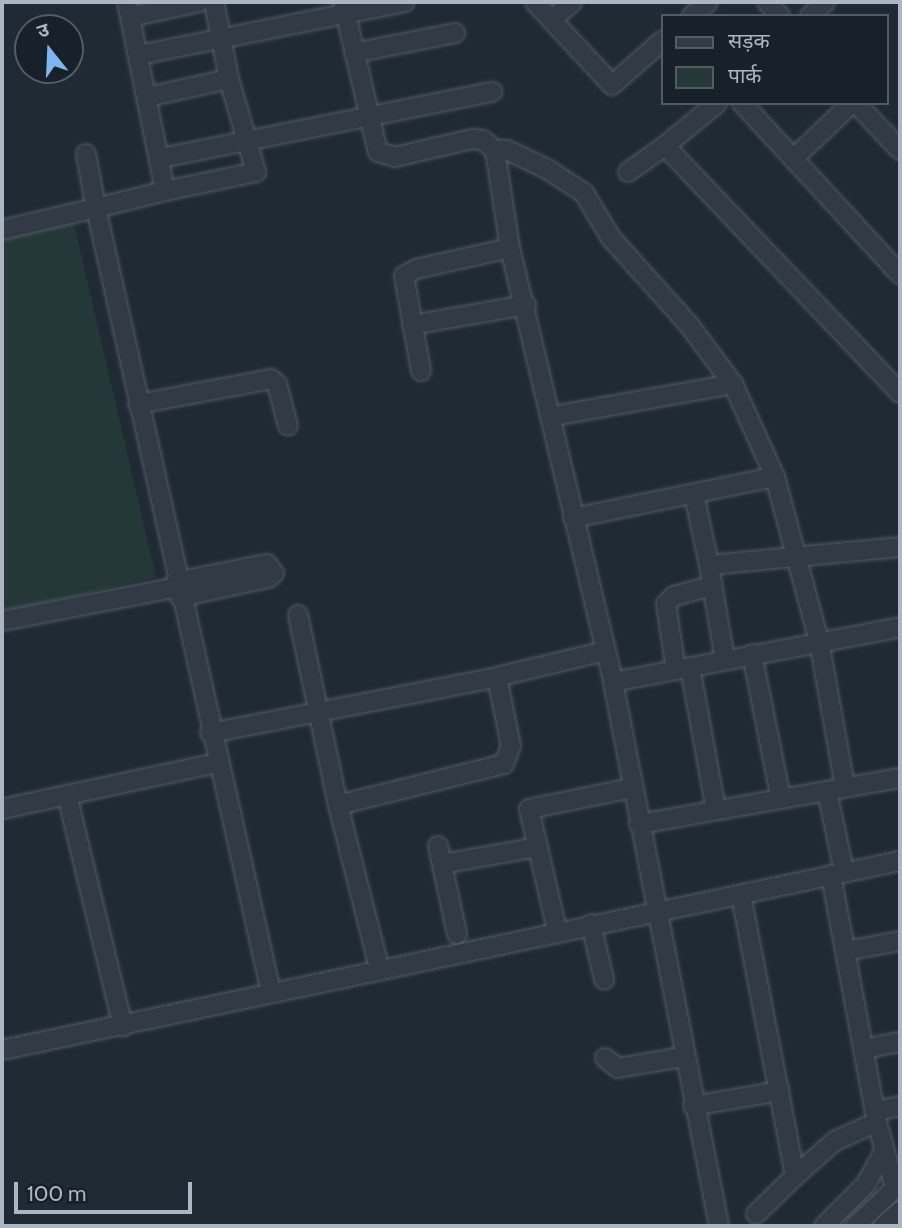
<!DOCTYPE html>
<meta charset="utf-8">
<style>
body{margin:0}
#map{position:relative;width:902px;height:1228px;overflow:hidden;background:#1f2a34;font-family:Cabin,"Noto Sans Devanagari",sans-serif}
div>[style]{position:absolute}
.green>*{inset:0;background:#243837}
.roads{filter:drop-shadow(0 0 2px #505963) drop-shadow(0 0 2px #505963)}
.minor>*{height:18px;margin:-9px;padding:0 9px;transform-origin:9px;border-radius:9px;background:#323b45}
span{translate:-50% -50%;white-space:nowrap;text-align:center;line-height:1.15;-webkit-text-stroke:5px #182029;paint-order:stroke}
.frame{position:absolute;inset:0;border:4px solid #acb6c2;pointer-events:none}
.legend{position:absolute;left:661px;top:14px;width:228px;height:91px;box-sizing:border-box;background:#182029;border:2px solid #535c66;margin:0;padding:9px 12px;list-style:none;font-size:21px;color:#acb6c2}
.legend li{display:flex;align-items:center;gap:14px;height:35px}
.legend b{width:35px;border:2px solid #535c66}
.north{position:absolute;left:14px;top:14px;width:70px;height:70px;box-sizing:border-box;background:#182029;border:2px solid #535c66;border-radius:50%;rotate:342deg;font-size:19px;font-weight:700;line-height:28px;text-align:center;color:#acb6c2}
.north::after{content:'';display:block;margin:auto;width:24px;height:32px;background:#7eb6f4;clip-path:polygon(50% 0,100% 100%,50% 72%,0 100%)}
.scale{position:absolute;left:14px;top:1182px;width:178px;height:32px;box-sizing:border-box;border:4px solid #acb6c2;border-top:0;padding-left:9px;font-size:21px;line-height:24px;white-space:nowrap;color:#acb6c2;-webkit-text-stroke:5px #182029;paint-order:stroke}
</style>
<div id="map">
<div class="green">
<i style="clip-path:polygon(71px 211px,156px 577px,2px 613px,2px 227px)"></i>
</div>
<div class="roads">
<div class="minor">
<i style="left:127px;top:2px;width:193px;rotate:78.6deg"></i>
<i style="left:165px;top:191px;width:93px;rotate:-11.8deg"></i>
<i style="left:256px;top:172px;width:97px;rotate:-106.2deg"></i>
<i style="left:229px;top:79px;width:78px;rotate:-101deg"></i>
<i style="left:343px;top:2px;width:154px;rotate:76.9deg"></i>
<i style="left:378px;top:152px;width:18px;rotate:16deg"></i>
<i style="left:395px;top:157px;width:79px;rotate:-13.2deg"></i>
<i style="left:472px;top:139px;width:11px;rotate:5deg"></i>
<i style="left:483px;top:140px;width:16px;rotate:40deg"></i>
<i style="left:495px;top:150px;width:99px;rotate:81.3deg"></i>
<i style="left:510px;top:248px;width:446px;rotate:76.6deg"></i>
<i style="left:613px;top:682px;width:554px;rotate:78.97deg"></i>
<i style="left:535px;top:2px;width:113px;rotate:47.1deg"></i>
<i style="left:612px;top:85px;width:67px;rotate:-41.3deg"></i>
<i style="left:767px;top:2px;width:19px;rotate:47deg"></i>
<i style="left:692px;top:16px;width:21px;rotate:-41deg"></i>
<i style="left:810px;top:16px;width:21px;rotate:-43deg"></i>
<i style="left:130px;top:17px;width:71px;rotate:-12.3deg"></i>
<i style="left:552px;top:20px;width:27px;rotate:-42deg"></i>
<i style="left:354px;top:53px;width:103px;rotate:-11.2deg"></i>
<i style="left:139px;top:55px;width:271px;rotate:-11.3deg"></i>
<i style="left:147px;top:97px;width:84px;rotate:-12.4deg"></i>
<i style="left:717px;top:103px;width:67px;rotate:140.4deg"></i>
<i style="left:665px;top:146px;width:341px;rotate:46.4deg"></i>
<i style="left:742px;top:103px;width:233px;rotate:47.3deg"></i>
<i style="left:856px;top:103px;width:64px;rotate:46.9deg"></i>
<i style="left:495px;top:150px;width:12px"></i>
<i style="left:507px;top:150px;width:44px;rotate:25.4deg"></i>
<i style="left:547px;top:169px;width:44px;rotate:33deg"></i>
<i style="left:584px;top:193px;width:52px;rotate:59deg"></i>
<i style="left:611px;top:238px;width:117px;rotate:48.1deg"></i>
<i style="left:689px;top:325px;width:74px;rotate:53.3deg"></i>
<i style="left:161px;top:158px;width:338px;rotate:-11.3deg"></i>
<i style="left:793px;top:159px;width:81px;rotate:-43.5deg"></i>
<i style="left:628px;top:172px;width:45px;rotate:-35.1deg"></i>
<i style="left:165px;top:191px;width:71px;rotate:166.2deg"></i>
<i style="left:96px;top:208px;width:803px;rotate:77.42deg"></i>
<i style="left:2px;top:230px;width:97px;rotate:-13.2deg"></i>
<i style="left:96px;top:208px;width:55px;rotate:-100.5deg"></i>
<i style="left:412px;top:325px;width:116px;rotate:-10deg"></i>
<i style="left:421px;top:371px;width:97px;rotate:-100.1deg"></i>
<i style="left:404px;top:276px;width:14px;rotate:-30deg"></i>
<i style="left:416px;top:269px;width:96px;rotate:-12.6deg"></i>
<i style="left:138px;top:404px;width:135px;rotate:-10.6deg"></i>
<i style="left:271px;top:379px;width:8px;rotate:40deg"></i>
<i style="left:277px;top:384px;width:43px;rotate:75.3deg"></i>
<i style="left:553px;top:416px;width:183px;rotate:-10.1deg"></i>
<i style="left:733px;top:384px;width:102px;rotate:65.7deg"></i>
<i style="left:775px;top:477px;width:170px;rotate:75deg"></i>
<i style="left:819px;top:641px;width:148px;rotate:79.9deg"></i>
<i style="left:694px;top:494px;width:73px;rotate:78.1deg"></i>
<i style="left:573px;top:518px;width:206px;rotate:-11.5deg"></i>
<i style="left:176px;top:582px;width:93px;rotate:-11.2deg"></i>
<i style="left:267px;top:564px;width:11px;rotate:52deg"></i>
<i style="left:274px;top:573px;width:8px;rotate:140deg"></i>
<i style="left:268px;top:578px;width:90px;rotate:167.8deg"></i>
<i style="left:298px;top:615px;width:194px;rotate:78.1deg"></i>
<i style="left:338px;top:805px;width:171px;rotate:75.8deg"></i>
<i style="left:2px;top:621px;width:179px;rotate:-10.9deg"></i>
<i style="left:752px;top:654px;width:148px;rotate:78.7deg"></i>
<i style="left:725px;top:660px;width:96px;rotate:-99.6deg"></i>
<i style="left:709px;top:565px;width:192px;rotate:-5.4deg"></i>
<i style="left:690px;top:667px;width:145px;rotate:79.7deg"></i>
<i style="left:676px;top:670px;width:67px;rotate:-98.6deg"></i>
<i style="left:666px;top:604px;width:11px;rotate:-45deg"></i>
<i style="left:674px;top:596px;width:39px;rotate:-15deg"></i>
<i style="left:613px;top:682px;width:292px;rotate:-10.8deg"></i>
<i style="left:210px;top:733px;width:292px;rotate:-11deg"></i>
<i style="left:497px;top:677px;width:111px;rotate:-13.5deg"></i>
<i style="left:827px;top:791px;width:83px;rotate:78.1deg"></i>
<i style="left:67px;top:795px;width:238px;rotate:76.4deg"></i>
<i style="left:338px;top:805px;width:171px;rotate:-13.9deg"></i>
<i style="left:504px;top:764px;width:19px;rotate:-69deg"></i>
<i style="left:511px;top:746px;width:70px;rotate:-101.5deg"></i>
<i style="left:2px;top:809px;width:220px;rotate:-12.1deg"></i>
<i style="left:639px;top:824px;width:265px;rotate:-10deg"></i>
<i style="left:438px;top:846px;width:90px;rotate:77.8deg"></i>
<i style="left:442px;top:864px;width:97px;rotate:-10.1deg"></i>
<i style="left:831px;top:875px;width:251px;rotate:79.5deg"></i>
<i style="left:877px;top:1122px;width:68px;rotate:74.7deg"></i>
<i style="left:741px;top:895px;width:286px;rotate:79.1deg"></i>
<i style="left:795px;top:1176px;width:53px;rotate:-41.2deg"></i>
<i style="left:835px;top:1141px;width:46px;rotate:-24.3deg"></i>
<i style="left:591px;top:924px;width:57px;rotate:76.7deg"></i>
<i style="left:557px;top:930px;width:124px;rotate:-103deg"></i>
<i style="left:529px;top:809px;width:104px;rotate:-11.6deg"></i>
<i style="left:845px;top:951px;width:56px;rotate:-10.3deg"></i>
<i style="left:864px;top:1049px;width:37px;rotate:-11deg"></i>
<i style="left:2px;top:1050px;width:918px;rotate:-11.89deg"></i>
<i style="left:605px;top:1058px;width:16px;rotate:38deg"></i>
<i style="left:618px;top:1068px;width:66px;rotate:-9.6deg"></i>
<i style="left:693px;top:1106px;width:88px;rotate:-9.8deg"></i>
<i style="left:875px;top:1111px;width:25px;rotate:-11deg"></i>
<i style="left:756px;top:1214px;width:54px;rotate:-44.3deg"></i>
<i style="left:824px;top:1226px;width:59px;rotate:-45deg"></i>
<i style="left:866px;top:1184px;width:37px;rotate:-61deg"></i>
<i style="left:855px;top:1226px;width:62px;rotate:-43deg"></i>
<i style="left:883px;top:1226px;width:23px;rotate:-41deg"></i>
</div>
</div>
<div class="frame"></div>
<ul class="legend">
<li><b style="height:9px;background:#323b45"></b>सड़क</li>
<li><b style="height:19px;background:#243837"></b>पार्क</li>
</ul>
<div class="north">उ</div>
<div class="scale">100 m</div>
</div>
